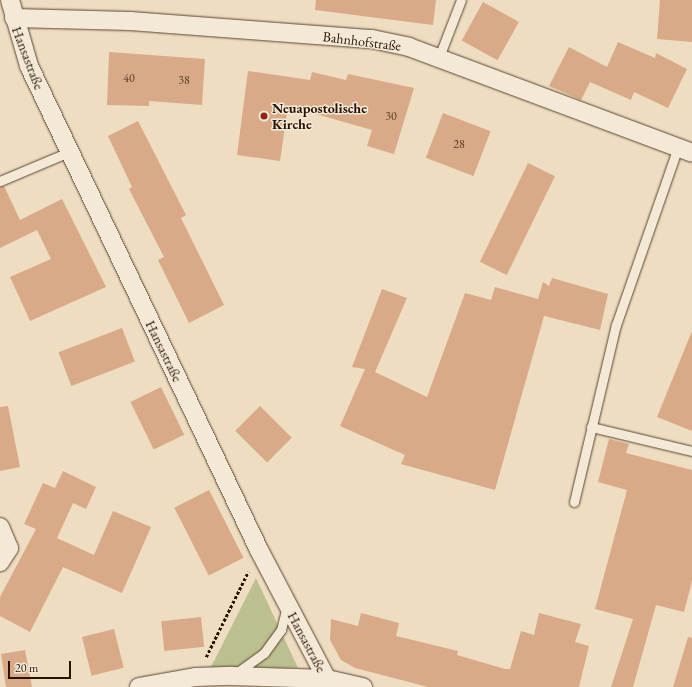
<!DOCTYPE html>
<meta charset="utf-8">
<style>
body{margin:0}
#map{position:relative;width:692px;height:687px;overflow:hidden;background:#eeddc1;font-family:"EB Garamond",serif}
div>[style]{position:absolute}
.green>*{inset:0;background:#bcc090}
.building>*{inset:0;background:#d9aa87;transform-origin:0 0}
.path>*{height:2.5px;margin-top:-1.25px;transform-origin:0;background:repeating-linear-gradient(90deg,#271200 0 3px,transparent 0 5px)}
.roads{filter:drop-shadow(0 0 1px #594530) drop-shadow(0 0 1px #594530)}
.lane>*{height:9px;margin:-4.5px;padding:0 4.5px;transform-origin:4.5px;border-radius:4.5px;background:#f4e9d7}
.street>*{height:18px;margin:-9px;padding:0 9px;transform-origin:9px;border-radius:9px;background:#f4e9d7}
.dots>*{width:11px;height:11px;translate:-50% -50%;box-sizing:border-box;border:2px solid #f4e9d7;border-radius:50%}
span{translate:-50% -50%;white-space:nowrap;text-align:center;line-height:1.15;-webkit-text-stroke:3px #f4e9d7;paint-order:stroke}
.number-label{font-size:12px;color:#543822}
.number-label span{-webkit-text-stroke-width:0}
.street-label{font-size:14px;color:#271200}
.poi-label{font-size:14px;color:#271200;font-weight:700}
.left{translate:0 -50%;text-align:left}
.scale{position:absolute;left:8px;top:661px;width:63px;height:18px;box-sizing:border-box;border:2px solid #271200;border-top:0;padding-left:5px;font-size:12px;line-height:14px;white-space:nowrap;color:#271200;-webkit-text-stroke:3px #f4e9d7;paint-order:stroke}
</style>
<div id="map">
<div class="green">
<i style="clip-path:polygon(256px 578px,298px 668px,211px 667px)"></i>
</div>
<div class="building">
<i style="clip-path:polygon(316px 0,436px 0,433px 25px,315px 10px)"></i>
<i style="clip-path:polygon(660px 0,692px 0,692px 42px,657px 39px)"></i>
<i style="left:483px;top:2px;width:41px;height:44px;rotate:29deg"></i>
<i style="clip-path:polygon(618px 42px,655px 58px,656px 53px,687px 69px,668px 108px,634px 92px,631px 100px,590px 82px,581px 100px,549px 86px,569px 47px,607px 67px)"></i>
<i style="clip-path:polygon(109px 52px,205px 59px,202px 105px,149px 101px,149px 106px,107px 105px)"></i>
<i style="clip-path:polygon(248px 71px,310px 80px,312px 72px,346px 80px,348px 74px,414px 88px,394px 154px,367px 146px,372px 130px,288px 106px,280px 161px,237px 155px)"></i>
<i style="left:443px;top:113px;width:51px;height:48px;rotate:21deg"></i>
<i style="clip-path:polygon(138px 121px,186px 215px,181px 218px,224px 305px,189px 323px,158px 260px,164px 257px,129px 189px,132px 187px,108px 136px)"></i>
<i style="left:528px;top:163px;width:30px;height:110px;rotate:26deg"></i>
<i style="clip-path:polygon(4px 186px,20px 220px,62px 199px,106px 287px,30px 321px,10px 277px,51px 259px,37px 230px,0 248px,0 187px)"></i>
<i style="clip-path:polygon(552px 278px,608px 294px,600px 330px,544px 316px,495px 490px,401px 464px,405px 455px,340px 426px,365px 369px,352px 367px,382px 289px,407px 298px,375px 372px,427px 397px,465px 293px,491px 300px,495px 287px,538px 299px,543px 282px,549px 286px)"></i>
<i style="left:122px;top:328px;width:36px;height:68px;rotate:69deg"></i>
<i style="clip-path:polygon(692px 331px,692px 431px,657px 417px)"></i>
<i style="left:161px;top:387px;width:53px;height:34px;rotate:64deg"></i>
<i style="clip-path:polygon(8px 406px,20px 467px,0 471px,0 407px)"></i>
<i style="left:260px;top:406px;width:45px;height:35px;rotate:45deg"></i>
<i style="clip-path:polygon(609px 439px,629px 444px,626px 453px,692px 470px,692px 581px,684px 612px,656px 605px,633px 687px,611px 687px,633px 619px,595px 609px,627px 490px,598px 482px)"></i>
<i style="clip-path:polygon(63px 471px,96px 487px,86px 509px,73px 503px,57px 538px,94px 555px,113px 511px,151px 527px,122px 593px,63px 567px,30px 632px,0 616px,0 597px,36px 529px,24px 524px,43px 483px,55px 488px)"></i>
<i style="left:209px;top:490px;width:76px;height:39px;rotate:63deg"></i>
<i style="clip-path:polygon(361px 613px,399px 623px,396px 636px,458px 651px,457px 655px,505px 669px,510px 669px,521px 631px,534px 635px,539px 613px,581px 624px,575px 642px,589px 646px,579px 687px,428px 687px,355px 668px,341px 660px,330px 640px,331px 619px,358px 626px)"></i>
<i style="left:201px;top:617px;width:30px;height:40px;rotate:84deg"></i>
<i style="left:114px;top:629px;width:40px;height:33px;rotate:76deg"></i>
<i style="clip-path:polygon(688px 637px,692px 638px,692px 687px,673px 687px)"></i>
<i style="clip-path:polygon(25px 650px,32px 687px,6px 687px,1px 654px)"></i>
</div>
<div class="path">
<i style="left:206px;top:657px;width:95px;rotate:-63.7deg"></i>
</div>
<div class="roads">
<div class="lane">
<i style="left:439px;top:57px;width:61px;rotate:-68.9deg"></i>
<i style="left:0;top:181px;width:75px;rotate:-22.8deg"></i>
<i style="left:591px;top:427px;width:104px;rotate:13.4deg"></i>
<i style="left:574px;top:502px;width:182px;rotate:-76.7deg"></i>
<i style="left:616px;top:325px;width:188px;rotate:-70.8deg"></i>
<i style="left:235px;top:674px;width:36px;rotate:-36deg"></i>
<i style="left:264px;top:653px;width:29px;rotate:-54deg"></i>
<i style="left:281px;top:630px;width:25px;rotate:-76deg"></i>
</div>
<div class="street">
<i style="left:10px;top:0;width:69px;rotate:73.9deg"></i>
<i style="left:29px;top:66px;width:536px;rotate:64.58deg"></i>
<i style="left:259px;top:550px;width:155px;rotate:62.3deg"></i>
<i style="left:14px;top:18px;width:116px;rotate:1.5deg"></i>
<i style="left:130px;top:21px;width:243px;rotate:4.3deg"></i>
<i style="left:372px;top:39px;width:38px;rotate:12deg"></i>
<i style="left:409px;top:47px;width:302px;rotate:20.5deg"></i>
<i style="left:0;top:527px;width:23px;rotate:67deg"></i>
<i style="left:9px;top:548px;width:17px;rotate:123deg"></i>
<i style="left:139px;top:687px;width:58px;rotate:-10deg"></i>
<i style="left:196px;top:677px;width:36px;rotate:-2deg"></i>
<i style="left:232px;top:676px;width:95px;rotate:1.8deg"></i>
<i style="left:327px;top:679px;width:37px;rotate:13deg"></i>
</div>
</div>
<div class="dots">
<i style="left:264px;top:116px;background:#8f2418"></i>
</div>
<div class="number-label">
<span style="left:129px;top:79px">40</span>
<span style="left:184px;top:81px">38</span>
<span style="left:391px;top:117px">30</span>
<span style="left:459px;top:145px">28</span>
</div>
<div class="street-label">
<span style="left:362px;top:41px;rotate:7deg">Bahnhofstraße</span>
<span style="left:28px;top:58px;rotate:69deg">Hansastraße</span>
<span style="left:164px;top:351px;rotate:64deg">Hansastraße</span>
<span style="left:307px;top:642px;rotate:62deg">Hansastraße</span>
</div>
<div class="poi-label">
<span class="left" style="left:272px;top:116px">Neuapostolische<br>Kirche</span>
</div>
<div class="scale">20 m</div>
</div>
